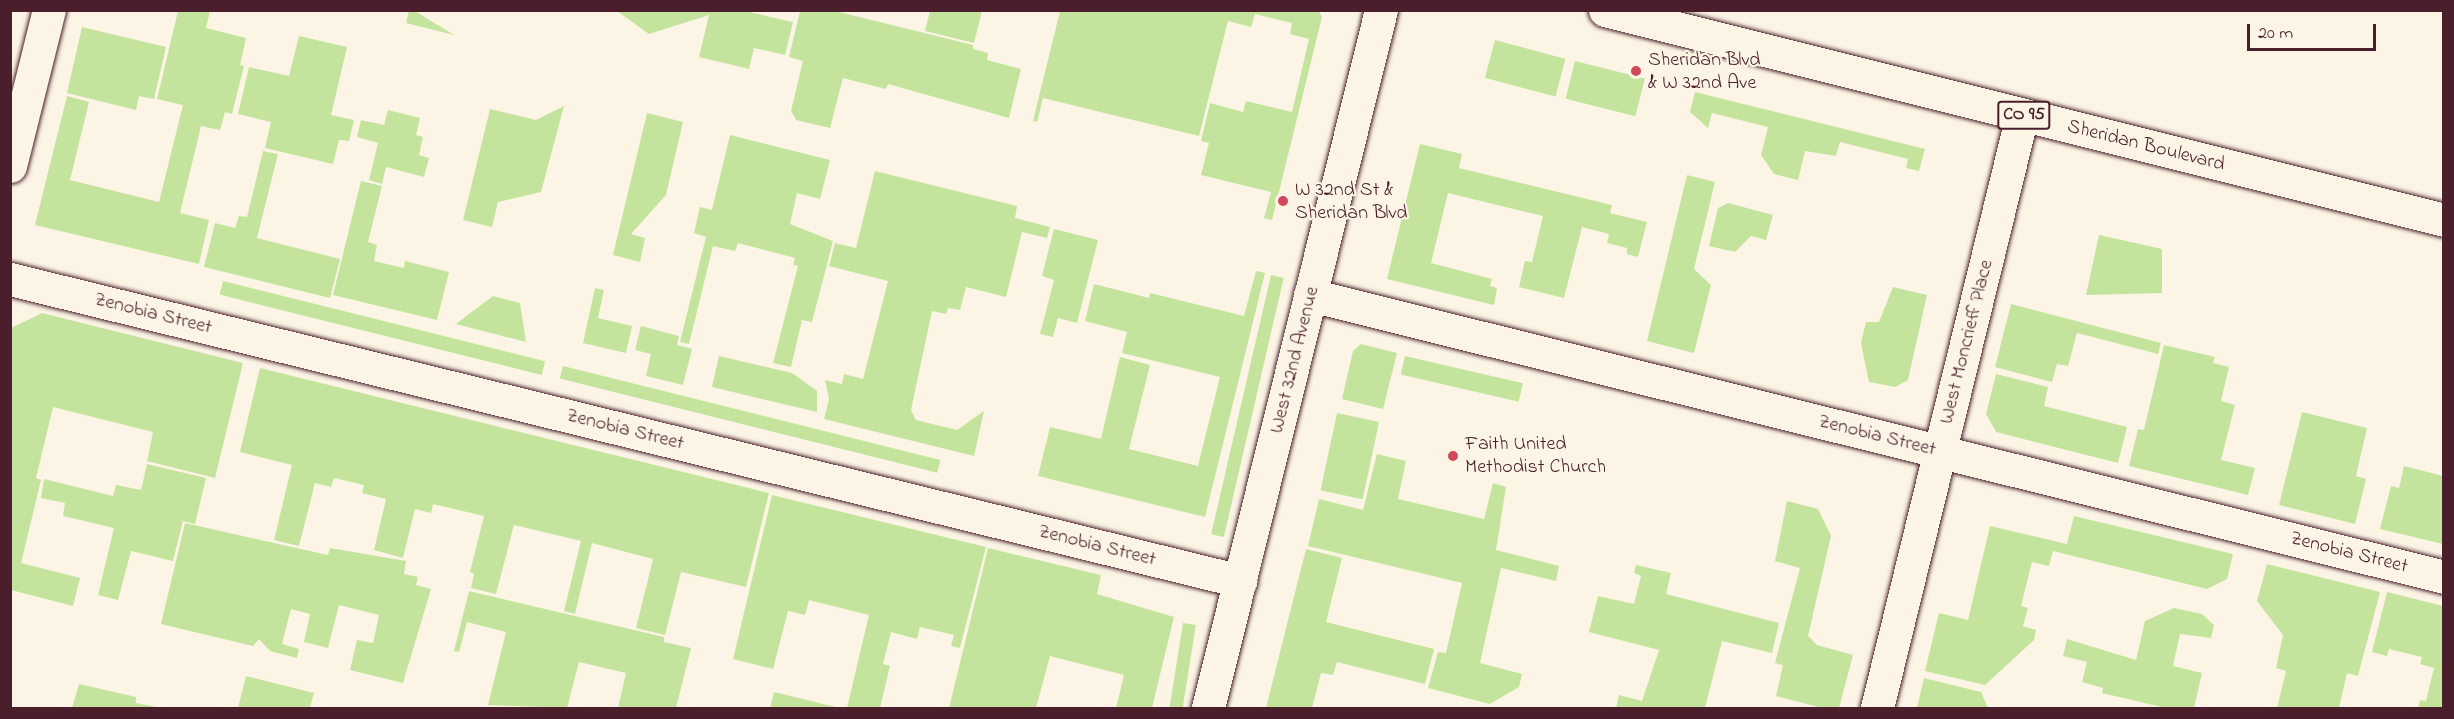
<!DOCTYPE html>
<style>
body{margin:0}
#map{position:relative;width:2454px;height:719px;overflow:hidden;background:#fcf5e5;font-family:"Indie Flower",sans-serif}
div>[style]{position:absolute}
.green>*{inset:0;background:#c4e49d;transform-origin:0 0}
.roads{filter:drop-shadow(0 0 2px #4a1f2b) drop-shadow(0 0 2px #4a1f2b)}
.street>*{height:33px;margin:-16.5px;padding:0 16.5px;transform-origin:16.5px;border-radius:16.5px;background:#fcf5e5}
.secondary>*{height:33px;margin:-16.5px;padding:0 16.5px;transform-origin:16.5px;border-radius:16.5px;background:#fcf5e5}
.primary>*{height:33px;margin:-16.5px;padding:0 16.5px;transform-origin:16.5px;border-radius:16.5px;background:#fcf5e5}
.dots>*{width:16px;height:16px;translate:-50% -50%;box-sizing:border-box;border:3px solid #fcf5e5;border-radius:50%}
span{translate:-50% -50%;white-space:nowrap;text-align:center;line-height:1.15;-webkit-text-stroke:4.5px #fcf5e5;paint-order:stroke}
.shield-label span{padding:2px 4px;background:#fcf5e5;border:2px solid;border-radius:4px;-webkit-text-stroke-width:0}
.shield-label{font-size:18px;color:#4a1f2b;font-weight:700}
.poi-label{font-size:20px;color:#4a1f2b}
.left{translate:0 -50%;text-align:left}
.street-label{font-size:20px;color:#4a1f2b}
.frame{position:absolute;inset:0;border:12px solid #4a1f2b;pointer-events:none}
.scale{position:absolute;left:2247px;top:24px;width:129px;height:27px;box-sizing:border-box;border:3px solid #4a1f2b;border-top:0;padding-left:8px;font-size:18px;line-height:21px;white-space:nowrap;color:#4a1f2b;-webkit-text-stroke:4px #fcf5e5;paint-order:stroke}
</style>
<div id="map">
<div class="green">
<i style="clip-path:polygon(831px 10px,973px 45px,973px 49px,988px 53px,987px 60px,1021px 69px,1009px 118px,888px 84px,886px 89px,843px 78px,830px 128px,796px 120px,791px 111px,803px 61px,789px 57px,800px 11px)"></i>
<i style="clip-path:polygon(1318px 10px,1322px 17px,1272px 220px,1264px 218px,1271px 192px,1201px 175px,1209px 143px,1201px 141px,1210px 103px,1243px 112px,1246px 101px,1292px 112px,1309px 39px,1290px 34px,1292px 23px,1255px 14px,1251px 27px,1228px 21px,1199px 136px,1043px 98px,1037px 122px,1033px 121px,1060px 11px)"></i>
<i style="clip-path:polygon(178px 11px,210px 11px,206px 28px,246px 38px,240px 65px,244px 66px,232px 114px,225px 112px,220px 130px,201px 126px,180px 213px,209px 220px,199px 264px,35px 225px,67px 96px,89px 102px,70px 180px,159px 202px,183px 105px,157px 99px)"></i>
<i style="clip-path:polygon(409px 11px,415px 11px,454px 35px,406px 23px)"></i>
<i style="clip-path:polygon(617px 11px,745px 11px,793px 22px,785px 55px,754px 48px,749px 69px,699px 57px,709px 15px,649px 34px)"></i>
<i style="clip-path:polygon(930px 11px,982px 11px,974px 43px,925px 31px)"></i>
<i style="clip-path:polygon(82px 27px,166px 47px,154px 99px,139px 96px,136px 110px,67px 93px)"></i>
<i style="clip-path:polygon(299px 36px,347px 47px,331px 115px,354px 120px,349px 141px,339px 140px,333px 164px,265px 148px,271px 122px,238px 114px,249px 67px,289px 76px)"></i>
<i style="left:1495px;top:40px;width:73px;height:39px;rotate:15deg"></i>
<i style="left:1575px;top:61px;width:72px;height:39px;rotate:14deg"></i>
<i style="clip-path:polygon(1695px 92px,1925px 149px,1919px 171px,1906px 168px,1908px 159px,1840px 142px,1836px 156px,1805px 151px,1798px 180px,1774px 174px,1761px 155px,1768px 127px,1712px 113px,1708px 128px,1690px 112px)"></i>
<i style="clip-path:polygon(564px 106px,541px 192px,498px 202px,492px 227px,463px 220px,490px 109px,536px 120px)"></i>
<i style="clip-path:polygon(388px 110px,420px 118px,416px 135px,423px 137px,419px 155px,429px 158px,424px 177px,386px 167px,382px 184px,369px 180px,378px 143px,357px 137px,361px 120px,384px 125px)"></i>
<i style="clip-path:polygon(647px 113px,683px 122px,666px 195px,631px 234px,645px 238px,640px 262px,613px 255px)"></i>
<i style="clip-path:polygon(730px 135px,830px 160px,820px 199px,797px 193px,790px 224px,833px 241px,812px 322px,802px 320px,791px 367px,773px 363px,798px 266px,793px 265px,795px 258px,738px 243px,735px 251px,713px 246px,689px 344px,680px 342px,706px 237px,694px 233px,700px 207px,712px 210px)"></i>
<i style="clip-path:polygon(1420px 144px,1462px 154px,1459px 168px,1612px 205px,1610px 213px,1647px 222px,1638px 257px,1627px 254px,1627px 248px,1607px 243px,1609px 234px,1582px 227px,1564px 298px,1519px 287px,1525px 261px,1532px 262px,1543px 216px,1448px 193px,1431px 263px,1492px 279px,1490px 286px,1497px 288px,1494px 305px,1387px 279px)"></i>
<i style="clip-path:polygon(263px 151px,278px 154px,257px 238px,340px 259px,330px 298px,204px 267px,215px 223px,235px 228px,239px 216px,247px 217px)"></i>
<i style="clip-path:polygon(875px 171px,1017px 206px,1015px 218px,1050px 227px,1047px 238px,1022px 232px,1006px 297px,966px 287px,960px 310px,948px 308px,946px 314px,932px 311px,911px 410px,916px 420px,957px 430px,984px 411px,974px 456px,824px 419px,829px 399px,825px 380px,842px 384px,844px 374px,863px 379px,888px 281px,829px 266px,835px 243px,856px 248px)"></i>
<i style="clip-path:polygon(1687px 175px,1715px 182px,1694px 269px,1711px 285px,1694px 353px,1647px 341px)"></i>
<i style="clip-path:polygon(361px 181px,382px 186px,368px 242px,377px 245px,374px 261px,404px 268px,405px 261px,449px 272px,437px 320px,333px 295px)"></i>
<i style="clip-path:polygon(1728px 203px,1773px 215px,1766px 240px,1751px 236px,1735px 252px,1709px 246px,1718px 208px)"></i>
<i style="clip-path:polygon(1054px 229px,1098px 240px,1077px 323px,1058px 318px,1053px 337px,1040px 334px,1054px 280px,1042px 276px)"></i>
<i style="clip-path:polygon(2099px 235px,2162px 249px,2162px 293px,2086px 295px)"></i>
<i style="clip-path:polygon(1256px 271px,1265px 273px,1205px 517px,1038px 476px,1050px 427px,1101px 439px,1120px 357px,1150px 365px,1129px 449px,1198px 466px,1220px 377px,1122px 353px,1127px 332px,1085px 321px,1094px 284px,1149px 298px,1150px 293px,1244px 316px)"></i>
<i style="left:1271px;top:275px;width:13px;height:266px;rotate:13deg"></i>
<i style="left:223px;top:281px;width:332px;height:14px;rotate:14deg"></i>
<i style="clip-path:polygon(1893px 287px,1927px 295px,1908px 380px,1895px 387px,1869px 382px,1861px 343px,1866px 322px,1879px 322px)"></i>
<i style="clip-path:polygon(595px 288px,604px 290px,598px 318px,632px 326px,626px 353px,583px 343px)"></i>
<i style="clip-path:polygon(493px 296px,520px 303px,526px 342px,456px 324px)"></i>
<i style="clip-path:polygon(2011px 304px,2161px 343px,2158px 354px,2077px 333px,2068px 366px,2057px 364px,2052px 382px,1995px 367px)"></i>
<i style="clip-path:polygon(42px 313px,243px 363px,215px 478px,147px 461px,153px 432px,53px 407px,36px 478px,41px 480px,21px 563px,80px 578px,73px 606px,11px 590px,11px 328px)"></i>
<i style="clip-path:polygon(641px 326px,679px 336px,677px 345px,692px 349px,683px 385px,646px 376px,651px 354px,635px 350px)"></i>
<i style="clip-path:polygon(1361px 344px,1397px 353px,1383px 409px,1342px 399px,1353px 351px)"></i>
<i style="clip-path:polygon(2164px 345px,2215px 357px,2213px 363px,2229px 367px,2221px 401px,2235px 405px,2221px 460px,2255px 468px,2248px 495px,2129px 466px,2138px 429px,2144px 430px)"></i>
<i style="clip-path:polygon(719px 356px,792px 373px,817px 391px,817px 412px,712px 387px)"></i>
<i style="left:1405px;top:356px;width:121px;height:19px;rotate:13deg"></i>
<i style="left:563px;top:366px;width:389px;height:13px;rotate:14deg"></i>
<i style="clip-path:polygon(260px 368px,769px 493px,746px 587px,681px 572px,665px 635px,636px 628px,653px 559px,592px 543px,575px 614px,564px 611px,581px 541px,514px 525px,496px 594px,471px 588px,474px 574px,470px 572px,484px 516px,433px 504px,431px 513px,415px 509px,403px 558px,374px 550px,386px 499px,362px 493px,364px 485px,334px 478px,331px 487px,315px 483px,299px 546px,274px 540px,292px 465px,240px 452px)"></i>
<i style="clip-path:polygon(1996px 374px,2048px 387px,2044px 406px,2127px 427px,2118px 463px,1996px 432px,1986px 414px)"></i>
<i style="clip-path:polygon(2302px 412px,2367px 428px,2356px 476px,2366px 479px,2355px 524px,2279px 505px)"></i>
<i style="left:1337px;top:413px;width:43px;height:79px;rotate:12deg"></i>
<i style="clip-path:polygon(1377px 454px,1406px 461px,1398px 499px,1484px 519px,1493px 483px,1506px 487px,1496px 550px,1559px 566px,1556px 581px,1501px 568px,1480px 663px,1522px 674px,1519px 687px,1490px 704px,1428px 688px,1438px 652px,1446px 653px,1462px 583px,1308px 546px,1319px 499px,1363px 510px)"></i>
<i style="clip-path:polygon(147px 464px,206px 478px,195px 524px,183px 521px,173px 561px,131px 551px,118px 600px,98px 595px,114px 528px,63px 516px,65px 503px,41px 498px,44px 479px,113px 496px,116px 485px,141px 490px)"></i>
<i style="clip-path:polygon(2404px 466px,2443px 476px,2443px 544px,2380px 529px,2391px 486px,2399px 488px)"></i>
<i style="clip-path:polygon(772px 495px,986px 547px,960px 648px,951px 646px,954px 635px,920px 627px,917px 639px,891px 632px,883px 664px,890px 666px,880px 708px,847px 708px,869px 615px,809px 600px,805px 615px,788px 611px,773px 669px,733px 659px)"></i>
<i style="clip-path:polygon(1787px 501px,1818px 509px,1831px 536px,1808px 636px,1817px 645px,1853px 655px,1839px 708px,1822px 708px,1776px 696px,1783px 665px,1775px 663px,1800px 568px,1775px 561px)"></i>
<i style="clip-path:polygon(2074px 516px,2233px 554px,2227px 579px,2207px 589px,2053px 551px,2049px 566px,2032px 562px,2021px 606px,2028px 608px,2023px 626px,2036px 630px,2034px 640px,1985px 685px,1925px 671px,1939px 613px,1968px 620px,1990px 526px,2067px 544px)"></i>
<i style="clip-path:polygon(185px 523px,328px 555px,330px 548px,406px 561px,404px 574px,418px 577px,416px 585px,431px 589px,403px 683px,350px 670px,357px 640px,373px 643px,379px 615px,339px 605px,328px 648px,304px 642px,310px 614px,291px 609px,282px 644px,299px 649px,297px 658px,270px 651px,259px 639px,253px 646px,161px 624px)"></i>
<i style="clip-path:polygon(988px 548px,1101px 575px,1097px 594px,1174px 617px,1152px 708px,1116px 708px,1124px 675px,1050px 656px,1036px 708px,949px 708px)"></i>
<i style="clip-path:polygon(1306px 549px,1342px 558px,1326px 622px,1434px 649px,1425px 684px,1337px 662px,1333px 675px,1321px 673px,1312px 708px,1266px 708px)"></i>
<i style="clip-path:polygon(2267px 564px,2380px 592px,2358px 676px,2347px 673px,2339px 708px,2277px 708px,2286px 671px,2276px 668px,2283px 635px,2257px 601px)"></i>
<i style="clip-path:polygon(1636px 565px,1671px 573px,1666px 594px,1779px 623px,1772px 653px,1722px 641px,1705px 708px,1616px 708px,1619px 695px,1642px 701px,1659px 650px,1589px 632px,1598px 596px,1634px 604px,1641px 576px,1634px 573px)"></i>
<i style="clip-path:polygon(469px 591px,664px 637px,664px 642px,691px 648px,676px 708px,618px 708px,626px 673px,579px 662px,567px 708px,488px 705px,506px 632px,467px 622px,459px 652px,454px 651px)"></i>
<i style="clip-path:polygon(2387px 592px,2443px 606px,2443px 708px,2418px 708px,2420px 700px,2426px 701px,2434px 668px,2420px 664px,2422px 657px,2389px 649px,2387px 656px,2372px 652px)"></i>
<i style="clip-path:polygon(2174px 608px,2202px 614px,2214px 625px,2211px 638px,2180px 634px,2173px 666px,2202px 673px,2194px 708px,2166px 708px,2102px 693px,2103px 688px,2082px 682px,2087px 662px,2063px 656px,2067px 639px,2136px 660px,2145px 621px)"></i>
<i style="left:1183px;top:623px;width:13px;height:88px;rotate:9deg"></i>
<i style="clip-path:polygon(246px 676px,314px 693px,310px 708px,238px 708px)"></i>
<i style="clip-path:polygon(1924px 678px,1981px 692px,1988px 708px,1917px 708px)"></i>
<i style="clip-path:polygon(79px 684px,136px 697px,136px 703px,161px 708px,72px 708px)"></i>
<i style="clip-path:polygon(774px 692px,840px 708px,770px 708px)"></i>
</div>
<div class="roads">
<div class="street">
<i style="left:10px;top:166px;width:161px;rotate:-76deg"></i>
<i style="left:10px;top:279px;width:1267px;rotate:13.79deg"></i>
<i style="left:1310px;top:295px;width:1169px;rotate:13.96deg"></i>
<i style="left:1877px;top:708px;width:610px;rotate:-76.26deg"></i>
</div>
<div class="secondary">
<i style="left:1208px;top:708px;width:719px;rotate:-76.08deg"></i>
</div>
<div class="primary">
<i style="left:1605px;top:10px;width:865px;rotate:14.05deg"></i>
</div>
</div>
<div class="dots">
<i style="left:1636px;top:71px;background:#d1495b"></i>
<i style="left:1283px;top:201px;background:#d1495b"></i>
<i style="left:1453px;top:456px;background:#d1495b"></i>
</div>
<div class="shield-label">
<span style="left:2024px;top:115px">CO 95</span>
</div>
<div class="poi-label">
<span class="left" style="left:1648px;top:72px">Sheridan Blvd<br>&amp; W 32nd Ave</span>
<span class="left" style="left:1295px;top:202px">W 32nd St &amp;<br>Sheridan Blvd</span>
<span class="left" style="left:1465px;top:456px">Faith United<br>Methodist Church</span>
</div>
<div class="street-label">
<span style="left:2146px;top:146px;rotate:14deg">Sheridan Boulevard</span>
<span style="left:153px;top:314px;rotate:14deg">Zenobia Street</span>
<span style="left:1967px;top:342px;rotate:-76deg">West Moncrieff Place</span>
<span style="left:1295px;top:360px;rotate:-76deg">West 32nd Avenue</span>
<span style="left:625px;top:430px;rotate:14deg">Zenobia Street</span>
<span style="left:1877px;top:436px;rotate:14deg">Zenobia Street</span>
<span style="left:1097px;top:546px;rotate:14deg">Zenobia Street</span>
<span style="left:2349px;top:553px;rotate:14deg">Zenobia Street</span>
</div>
<div class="frame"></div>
<div class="scale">20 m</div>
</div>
